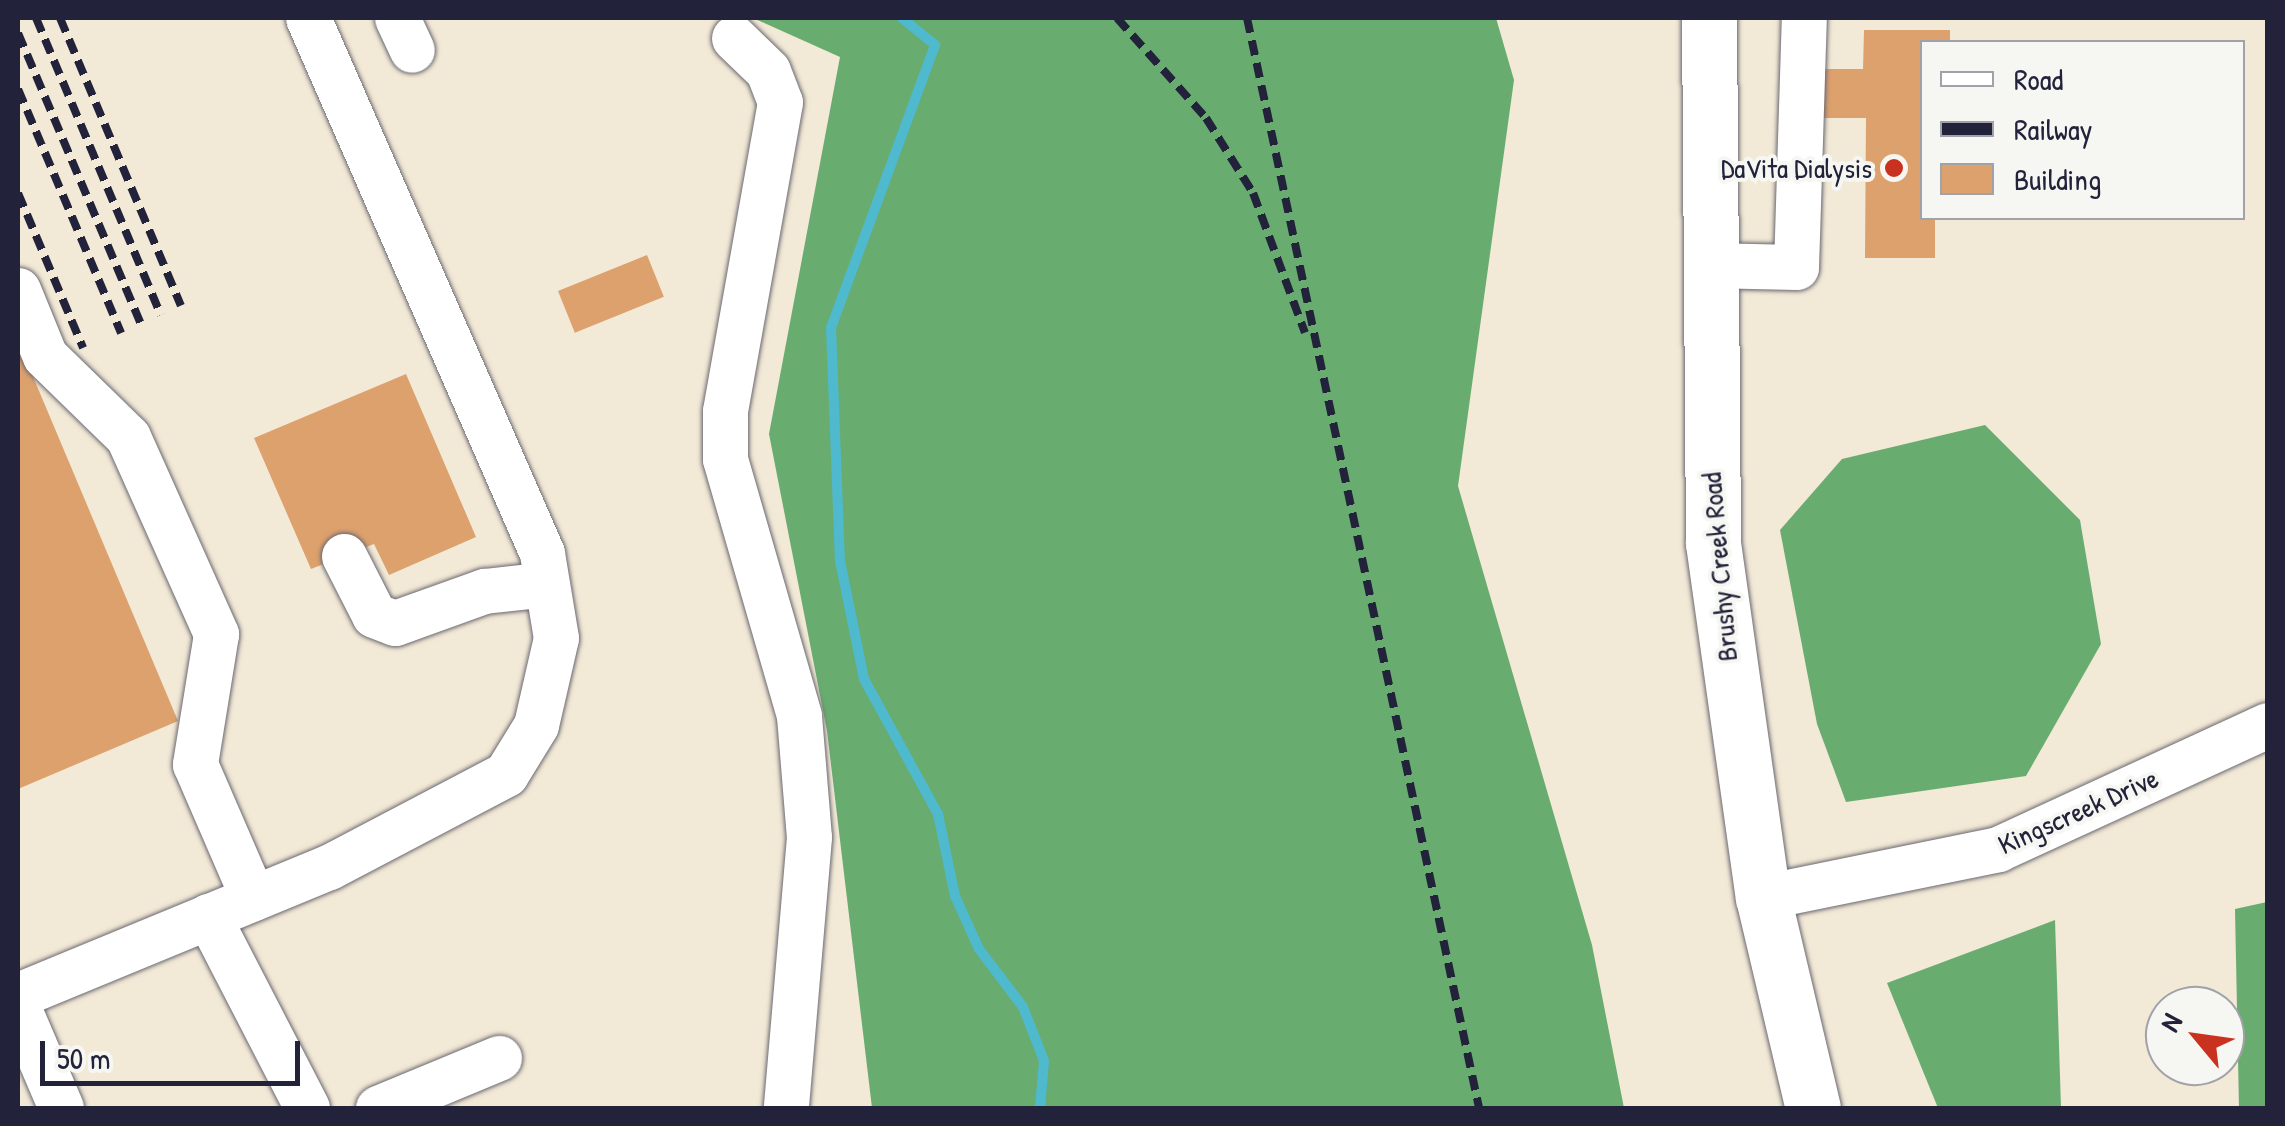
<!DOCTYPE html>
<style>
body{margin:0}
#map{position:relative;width:2285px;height:1126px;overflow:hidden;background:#f2e9d6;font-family:"Patrick Hand",sans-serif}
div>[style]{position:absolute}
.forest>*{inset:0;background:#69ac70}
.stream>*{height:10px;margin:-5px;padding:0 5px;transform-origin:5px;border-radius:5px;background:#4fb9cd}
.building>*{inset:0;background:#dda16d;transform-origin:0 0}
.roads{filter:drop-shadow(0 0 2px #6b6871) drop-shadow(0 0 2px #6b6871)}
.minor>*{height:45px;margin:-22.5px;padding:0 22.5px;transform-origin:22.5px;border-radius:22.5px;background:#fff}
.major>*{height:55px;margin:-27.5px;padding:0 27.5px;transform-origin:27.5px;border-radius:27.5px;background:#fff}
.rail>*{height:8px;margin-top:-4px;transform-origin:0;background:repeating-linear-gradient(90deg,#22223b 0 15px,transparent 0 23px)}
.dots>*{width:28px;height:28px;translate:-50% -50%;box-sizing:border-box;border:5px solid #f6f6f2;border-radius:50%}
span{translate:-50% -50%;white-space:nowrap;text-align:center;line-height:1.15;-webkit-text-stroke:8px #f6f6f2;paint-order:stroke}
.poi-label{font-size:28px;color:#22223b}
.right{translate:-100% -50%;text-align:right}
.street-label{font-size:28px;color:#22223b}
.frame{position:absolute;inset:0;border:20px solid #22223b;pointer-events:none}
.legend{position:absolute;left:1920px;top:40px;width:325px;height:180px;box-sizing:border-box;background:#f6f6f2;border:2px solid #a1a1a9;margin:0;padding:12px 18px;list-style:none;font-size:30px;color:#22223b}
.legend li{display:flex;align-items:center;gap:20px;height:50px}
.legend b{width:50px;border:2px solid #a1a1a9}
.north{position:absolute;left:2145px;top:986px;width:100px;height:100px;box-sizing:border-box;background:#f6f6f2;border:2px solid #a1a1a9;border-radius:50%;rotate:299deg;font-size:28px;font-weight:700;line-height:40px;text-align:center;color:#22223b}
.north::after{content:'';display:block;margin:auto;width:35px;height:45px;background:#c8321e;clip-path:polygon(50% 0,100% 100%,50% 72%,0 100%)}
.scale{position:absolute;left:40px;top:1041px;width:260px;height:45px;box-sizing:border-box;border:5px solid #22223b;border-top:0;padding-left:12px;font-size:30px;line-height:35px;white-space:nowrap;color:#22223b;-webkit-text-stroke:8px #f6f6f2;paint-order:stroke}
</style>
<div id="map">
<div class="forest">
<i style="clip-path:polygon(753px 18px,1496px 18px,1514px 80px,1458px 486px,1592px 945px,1624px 1108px,872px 1108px,827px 731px,769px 434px,840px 57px)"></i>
<i style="clip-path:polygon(1985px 425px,2080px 520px,2101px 644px,2026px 776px,1846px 802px,1817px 724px,1780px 530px,1842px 459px)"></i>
<i style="clip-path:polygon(2267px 902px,2267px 1108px,2239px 1108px,2235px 909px)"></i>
<i style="clip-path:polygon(2055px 920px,2061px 1108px,1938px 1108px,1887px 983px)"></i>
</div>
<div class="stream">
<i style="left:902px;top:18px;width:43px;rotate:39.3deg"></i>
<i style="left:935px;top:45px;width:302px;rotate:110.2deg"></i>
<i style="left:831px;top:328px;width:233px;rotate:87.8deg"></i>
<i style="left:840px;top:561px;width:120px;rotate:78.5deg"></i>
<i style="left:864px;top:679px;width:154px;rotate:61.3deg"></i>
<i style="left:938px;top:814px;width:84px;rotate:78.3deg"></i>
<i style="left:955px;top:896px;width:58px;rotate:65.6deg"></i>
<i style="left:979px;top:949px;width:73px;rotate:52.8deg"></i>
<i style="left:1023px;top:1007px;width:58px;rotate:68.7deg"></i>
<i style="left:1044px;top:1061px;width:47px;rotate:94.9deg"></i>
</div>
<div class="building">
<i style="clip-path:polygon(1864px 30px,1950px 30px,1950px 42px,1922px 42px,1922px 218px,1935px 218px,1935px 258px,1865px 258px,1866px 118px,1818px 118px,1818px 69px,1863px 69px)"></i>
<i style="left:647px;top:255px;width:45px;height:96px;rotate:68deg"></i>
<i style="clip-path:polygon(18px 341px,178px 721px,18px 789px)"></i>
<i style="clip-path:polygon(406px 374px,476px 537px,389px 575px,374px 544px,311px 569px,254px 438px)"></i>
</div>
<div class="roads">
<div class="minor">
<i style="left:397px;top:18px;width:35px;rotate:65deg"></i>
<i style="left:734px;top:38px;width:47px;rotate:44.1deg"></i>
<i style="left:768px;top:71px;width:33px;rotate:69deg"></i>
<i style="left:780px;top:102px;width:314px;rotate:100.1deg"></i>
<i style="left:725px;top:411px;width:48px;rotate:90deg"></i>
<i style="left:725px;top:459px;width:267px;rotate:73.9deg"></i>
<i style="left:799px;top:716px;width:121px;rotate:85.3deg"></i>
<i style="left:809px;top:837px;width:272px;rotate:94.9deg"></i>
<i style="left:1708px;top:265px;width:88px;rotate:1.3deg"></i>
<i style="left:1796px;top:267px;width:249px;rotate:-88.2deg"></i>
<i style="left:18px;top:290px;width:71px;rotate:67.8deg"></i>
<i style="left:45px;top:356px;width:116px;rotate:44.3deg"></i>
<i style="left:128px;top:437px;width:216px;rotate:65.9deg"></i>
<i style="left:216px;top:634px;width:132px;rotate:99.2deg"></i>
<i style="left:195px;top:764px;width:146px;rotate:66.6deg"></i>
<i style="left:344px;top:556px;width:66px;rotate:63deg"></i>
<i style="left:374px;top:615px;width:22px;rotate:21deg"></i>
<i style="left:395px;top:623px;width:95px;rotate:-19.8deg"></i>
<i style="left:484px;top:591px;width:63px;rotate:-6.3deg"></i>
<i style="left:1763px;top:897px;width:240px;rotate:-11.5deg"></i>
<i style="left:1998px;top:849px;width:297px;rotate:-24.7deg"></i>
<i style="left:208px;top:916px;width:216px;rotate:62.7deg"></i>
<i style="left:18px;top:995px;width:336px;rotate:-22.4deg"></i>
<i style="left:329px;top:867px;width:200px;rotate:-27.7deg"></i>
<i style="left:506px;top:774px;width:57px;rotate:-58.5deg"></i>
<i style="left:536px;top:725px;width:89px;rotate:-77.1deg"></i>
<i style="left:556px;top:638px;width:86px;rotate:-99.4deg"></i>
<i style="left:542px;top:553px;width:584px;rotate:-113.62deg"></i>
<i style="left:18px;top:1007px;width:110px;rotate:66.9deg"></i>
<i style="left:378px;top:1108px;width:131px;rotate:-22.5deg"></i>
</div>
<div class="major">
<i style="left:1709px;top:18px;width:525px;rotate:89.56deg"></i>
<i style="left:1713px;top:543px;width:358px;rotate:82deg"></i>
<i style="left:1763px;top:897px;width:217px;rotate:76.7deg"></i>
</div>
</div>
<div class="rail">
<i style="left:36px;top:18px;width:322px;rotate:67.2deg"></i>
<i style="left:60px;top:18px;width:312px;rotate:67.2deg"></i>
<i style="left:1117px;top:18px;width:134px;rotate:48.3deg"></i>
<i style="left:1206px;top:118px;width:89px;rotate:57.9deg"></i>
<i style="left:1253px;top:193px;width:149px;rotate:69.6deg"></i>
<i style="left:1247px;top:18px;width:1114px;rotate:77.98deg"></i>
<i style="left:18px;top:33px;width:316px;rotate:67.1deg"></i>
<i style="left:18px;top:89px;width:265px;rotate:67.1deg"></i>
<i style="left:18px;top:193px;width:168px;rotate:67.2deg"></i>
</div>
<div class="dots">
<i style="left:1894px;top:168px;background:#c8321e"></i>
</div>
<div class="poi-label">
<span class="right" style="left:1872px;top:168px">DaVita Dialysis</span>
</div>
<div class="street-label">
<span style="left:1719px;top:567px;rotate:-95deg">Brushy Creek Road</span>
<span style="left:2078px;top:811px;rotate:-24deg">Kingscreek Drive</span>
</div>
<div class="frame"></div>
<ul class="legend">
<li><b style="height:12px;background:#fff"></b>Road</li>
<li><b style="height:12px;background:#22223b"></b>Railway</li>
<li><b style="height:28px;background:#dda16d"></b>Building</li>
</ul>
<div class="north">N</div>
<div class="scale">50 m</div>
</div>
